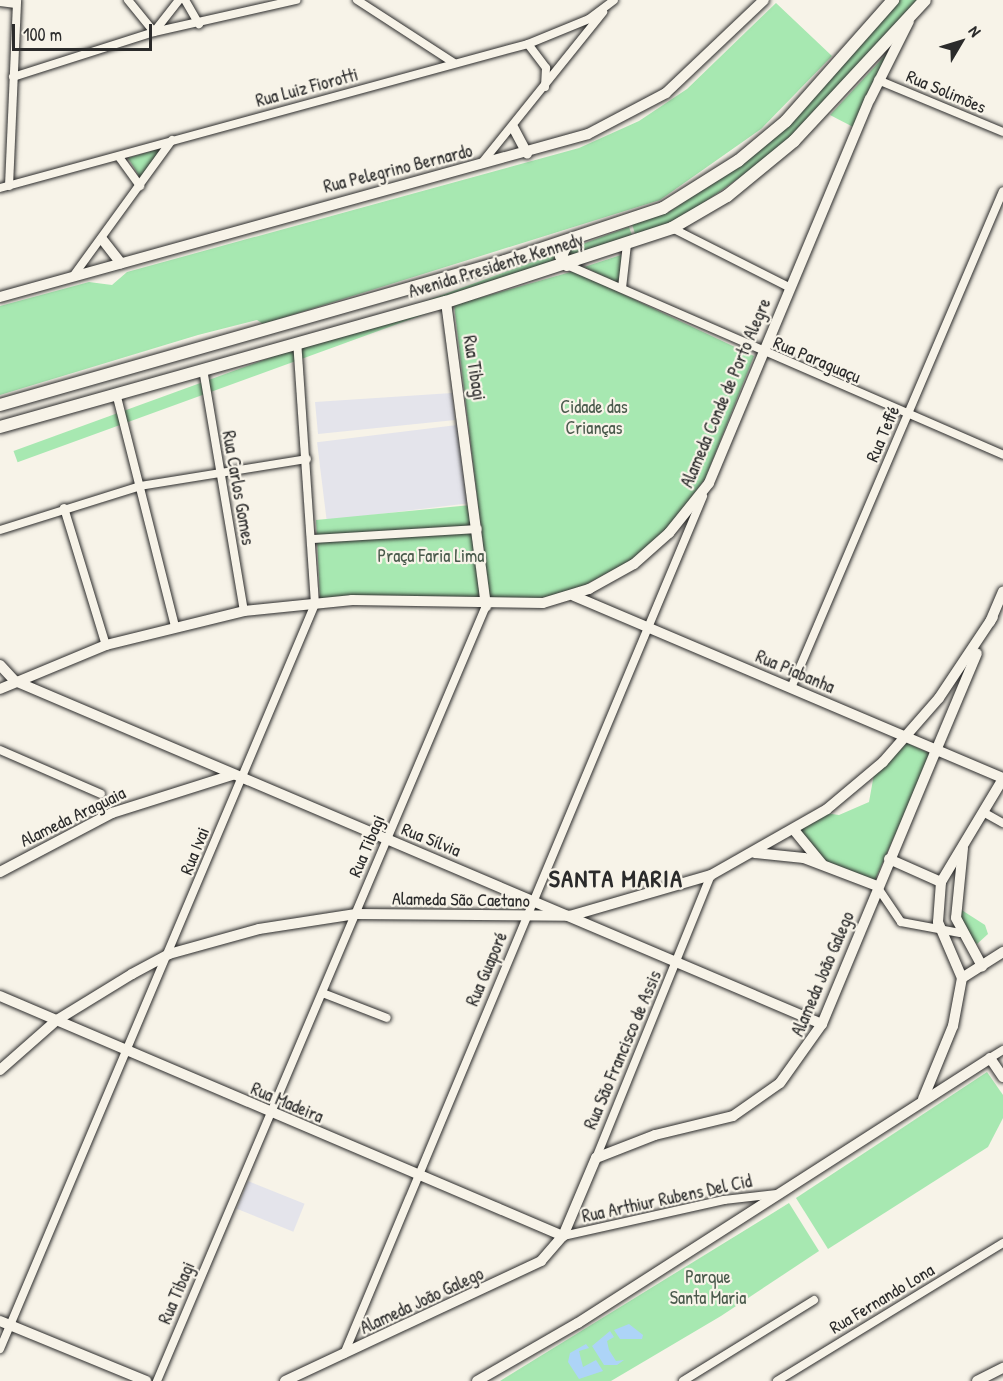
<!DOCTYPE html>
<meta charset="utf-8">
<style>
body{margin:0}
#map{position:relative;width:1003px;height:1381px;overflow:hidden;background:#f7f3e8;font-family:"Patrick Hand",sans-serif}
div>[style]{position:absolute}
.built>*{inset:0;background:#e4e4eb;transform-origin:0 0}
.green>*{inset:0;background:#a7e8b1;transform-origin:0 0}
.water>*{inset:0;background:#add4f7}
.roads{filter:drop-shadow(0 0 2px #2b2b2b) drop-shadow(0 0 2px #2b2b2b)}
.minor>*{height:8px;margin:-4px;padding:0 4px;transform-origin:4px;border-radius:4px;background:#f7f3e8}
.tertiary>*{height:10px;margin:-5px;padding:0 5px;transform-origin:5px;border-radius:5px;background:#f7f3e8}
.secondary>*{height:10px;margin:-5px;padding:0 5px;transform-origin:5px;border-radius:5px;background:#f7f3e8}
.primary>*{height:12px;margin:-6px;padding:0 6px;transform-origin:6px;border-radius:6px;background:#f7f3e8}
span{translate:-50% -50%;white-space:nowrap;text-align:center;line-height:1.15;-webkit-text-stroke:4.5px #f7f3e8;paint-order:stroke}
.street-label{font-size:18px;color:#2b2b2b}
.park-label{font-size:18px;color:#4a5a4c}
.district-label{font-size:24px;color:#2b2b2b;font-weight:700;letter-spacing:1.5px}
.north{position:absolute;left:931px;top:12px;width:60px;height:60px;-webkit-text-stroke:4px #f7f3e8;paint-order:stroke;rotate:52deg;font-size:16px;font-weight:700;line-height:24px;text-align:center;color:#2b2b2b}
.north::after{content:'';display:block;margin:auto;width:21px;height:27px;background:#2b2b2b;clip-path:polygon(50% 0,100% 100%,50% 72%,0 100%)}
.scale{position:absolute;left:12px;top:24px;width:140px;height:27px;box-sizing:border-box;border:3px solid #2b2b2b;border-top:0;padding-left:8px;font-size:18px;line-height:21px;white-space:nowrap;color:#2b2b2b;-webkit-text-stroke:4px #f7f3e8;paint-order:stroke}
</style>
<div id="map">
<div class="built">
<i style="clip-path:polygon(452px 393px,455px 420px,318px 434px,315px 402px)"></i>
<i style="left:457px;top:425px;width:79px;height:141px;rotate:83deg"></i>
<i style="left:248px;top:1181px;width:61px;height:30px;rotate:22deg"></i>
</div>
<div class="green">
<i style="clip-path:polygon(900px 0,920px 0,794px 139px,675px 223px,636px 237px,632px 224px,669px 212px,720px 178px,815px 95px)"></i>
<i style="clip-path:polygon(776px 3px,832px 56px,761px 129px,660px 200px,263px 324px,257px 320px,198px 335px,0 395px,0 306px,89px 282px,112px 285px,127px 272px,579px 148px,639px 121px,687px 89px)"></i>
<i style="clip-path:polygon(891px 49px,857px 129px,830px 115px)"></i>
<i style="clip-path:polygon(165px 147px,141px 179px,128px 158px)"></i>
<i style="left:629px;top:227px;width:12px;height:655px;rotate:70deg"></i>
<i style="clip-path:polygon(621px 255px,620px 284px,584px 267px)"></i>
<i style="clip-path:polygon(574px 271px,754px 356px,705px 479px,660px 539px,643px 554px,566px 595px,490px 603px,454px 305px)"></i>
<i style="clip-path:polygon(471px 505px,485px 604px,320px 598px,316px 520px)"></i>
<i style="clip-path:polygon(907px 743px,931px 754px,874px 882px,825px 863px,798px 831px,825px 813px,839px 815px,869px 802px,874px 774px)"></i>
<i style="clip-path:polygon(960px 909px,985px 925px,988px 934px,977px 944px,962px 931px)"></i>
<i style="clip-path:polygon(987px 1072px,1003px 1095px,1003px 1118px,988px 1147px,828px 1249px,796px 1198px)"></i>
<i style="clip-path:polygon(789px 1203px,819px 1251px,721px 1316px,611px 1381px,500px 1381px)"></i>
</div>
<div class="water">
<i style="clip-path:polygon(629px 1324px,643px 1335px,642px 1339px,620px 1339px,614px 1330px)"></i>
<i style="clip-path:polygon(610px 1331px,614px 1337px,607px 1341px,609px 1350px,616px 1361px,624px 1360px,617px 1365px,604px 1365px,592px 1346px)"></i>
<i style="clip-path:polygon(586px 1344px,589px 1348px,579px 1351px,583px 1367px,596px 1360px,603px 1371px,579px 1379px,568px 1362px,570px 1353px)"></i>
</div>
<div class="roads">
<div class="minor">
<i style="left:128px;top:0;width:41px;rotate:50.9deg"></i>
<i style="left:154px;top:32px;width:41px;rotate:-52deg"></i>
<i style="left:185px;top:0;width:28px;rotate:60deg"></i>
<i style="left:357px;top:0;width:116px;rotate:33deg"></i>
<i style="left:0;top:2px;width:16px;rotate:7deg"></i>
<i style="left:528px;top:44px;width:30px;rotate:53deg"></i>
<i style="left:546px;top:68px;width:19px;rotate:93deg"></i>
<i style="left:13px;top:77px;width:148px;rotate:-17.7deg"></i>
<i style="left:154px;top:32px;width:146px;rotate:-12.7deg"></i>
<i style="left:878px;top:80px;width:135px;rotate:22.6deg"></i>
<i style="left:119px;top:157px;width:36px;rotate:54deg"></i>
<i style="left:481px;top:164px;width:195px;rotate:-51.2deg"></i>
<i style="left:9px;top:186px;width:186px;rotate:-87.5deg"></i>
<i style="left:0;top:188px;width:547px;rotate:-15.26deg"></i>
<i style="left:528px;top:44px;width:66px;rotate:-22.3deg"></i>
<i style="left:589px;top:19px;width:31px;rotate:-37deg"></i>
<i style="left:672px;top:228px;width:131px;rotate:26.8deg"></i>
<i style="left:567px;top:265px;width:476px;rotate:23.5deg"></i>
<i style="left:74px;top:275px;width:167px;rotate:-54deg"></i>
<i style="left:622px;top:288px;width:44px;rotate:-83.5deg"></i>
<i style="left:203px;top:369px;width:245px;rotate:80.4deg"></i>
<i style="left:116px;top:393px;width:240px;rotate:75.8deg"></i>
<i style="left:64px;top:508px;width:143px;rotate:73deg"></i>
<i style="left:0;top:530px;width:147px;rotate:-17.4deg"></i>
<i style="left:140px;top:486px;width:169px;rotate:-9.2deg"></i>
<i style="left:313px;top:539px;width:165px;rotate:-3.5deg"></i>
<i style="left:791px;top:688px;width:540px;rotate:-66.9deg"></i>
<i style="left:0;top:750px;width:110px;rotate:23.5deg"></i>
<i style="left:983px;top:812px;width:23px;rotate:29deg"></i>
<i style="left:878px;top:888px;width:41px;rotate:55.9deg"></i>
<i style="left:901px;top:922px;width:60px;rotate:10.6deg"></i>
<i style="left:325px;top:994px;width:66px;rotate:21.2deg"></i>
<i style="left:990px;top:1058px;width:15px;rotate:-32deg"></i>
<i style="left:596px;top:1158px;width:305px;rotate:-67.9deg"></i>
<i style="left:563px;top:1236px;width:165px;rotate:-12.6deg"></i>
<i style="left:724px;top:1200px;width:53px;rotate:-6.5deg"></i>
<i style="left:0;top:1349px;width:809px;rotate:-67.08deg"></i>
<i style="left:315px;top:604px;width:262px;rotate:-93.9deg"></i>
<i style="left:344px;top:1354px;width:930px;rotate:-67.29deg"></i>
<i style="left:157px;top:1381px;width:842px;rotate:-67deg"></i>
<i style="left:683px;top:1381px;width:154px;rotate:-31.7deg"></i>
<i style="left:777px;top:1381px;width:265px;rotate:-31.4deg"></i>
</div>
<div class="tertiary">
<i style="left:513px;top:127px;width:30px;rotate:62deg"></i>
<i style="left:102px;top:239px;width:31px;rotate:52deg"></i>
<i style="left:0;top:297px;width:610px;rotate:-15.49deg"></i>
<i style="left:588px;top:134px;width:88px;rotate:-27.7deg"></i>
<i style="left:666px;top:93px;width:135px;rotate:-43.5deg"></i>
<i style="left:446px;top:302px;width:307px;rotate:82.5deg"></i>
<i style="left:574px;top:596px;width:466px;rotate:23deg"></i>
<i style="left:0;top:665px;width:22px;rotate:47deg"></i>
<i style="left:15px;top:681px;width:877px;rotate:23.03deg"></i>
<i style="left:794px;top:830px;width:44px;rotate:50.5deg"></i>
<i style="left:963px;top:848px;width:70px;rotate:95.7deg"></i>
<i style="left:956px;top:918px;width:55px;rotate:61.6deg"></i>
<i style="left:755px;top:853px;width:49px;rotate:5.8deg"></i>
<i style="left:804px;top:858px;width:78px;rotate:21deg"></i>
<i style="left:889px;top:859px;width:57px;rotate:23.9deg"></i>
<i style="left:0;top:872px;width:127px;rotate:-27.8deg"></i>
<i style="left:112px;top:813px;width:126px;rotate:-17.6deg"></i>
<i style="left:962px;top:978px;width:61px;rotate:-113.2deg"></i>
<i style="left:938px;top:922px;width:40px;rotate:-85.7deg"></i>
<i style="left:941px;top:882px;width:120px;rotate:-59deg"></i>
<i style="left:962px;top:978px;width:49px;rotate:-32.4deg"></i>
<i style="left:0;top:996px;width:612px;rotate:23.09deg"></i>
<i style="left:923px;top:1099px;width:79px;rotate:-67.7deg"></i>
<i style="left:953px;top:1026px;width:49px;rotate:-79.4deg"></i>
<i style="left:0;top:1321px;width:158px;rotate:22.3deg"></i>
<i style="left:285px;top:1381px;width:283px;rotate:-25.1deg"></i>
<i style="left:541px;top:1261px;width:33px;rotate:-49deg"></i>
<i style="left:563px;top:1236px;width:85px;rotate:-67.1deg"></i>
<i style="left:596px;top:1158px;width:63px;rotate:-21.3deg"></i>
<i style="left:655px;top:1135px;width:80px;rotate:-13.7deg"></i>
<i style="left:733px;top:1116px;width:57px;rotate:-35.1deg"></i>
<i style="left:780px;top:1083px;width:72px;rotate:-54.6deg"></i>
<i style="left:822px;top:1024px;width:294px;rotate:-67.4deg"></i>
<i style="left:477px;top:1381px;width:116px;rotate:-29.9deg"></i>
<i style="left:578px;top:1323px;width:490px;rotate:-32.7deg"></i>
<i style="left:990px;top:1058px;width:23px;rotate:56deg"></i>
<i style="left:977px;top:1381px;width:29px;rotate:-27deg"></i>
</div>
<div class="secondary">
<i style="left:990px;top:622px;width:33px;rotate:-67deg"></i>
<i style="left:0;top:689px;width:115px;rotate:-22.5deg"></i>
<i style="left:106px;top:645px;width:142px;rotate:-13.8deg"></i>
<i style="left:244px;top:611px;width:109px;rotate:-5.8deg"></i>
<i style="left:352px;top:600px;width:191px;rotate:0.9deg"></i>
<i style="left:543px;top:603px;width:48px;rotate:-16.9deg"></i>
<i style="left:589px;top:589px;width:51px;rotate:-29.1deg"></i>
<i style="left:634px;top:564px;width:47px;rotate:-41.5deg"></i>
<i style="left:669px;top:533px;width:64px;rotate:-51.3deg"></i>
<i style="left:709px;top:483px;width:416px;rotate:-67.3deg"></i>
<i style="left:870px;top:99px;width:87px;rotate:-63.4deg"></i>
<i style="left:935px;top:753px;width:108px;rotate:-67.2deg"></i>
<i style="left:0;top:1070px;width:76px;rotate:-41.3deg"></i>
<i style="left:57px;top:1020px;width:88px;rotate:-31.5deg"></i>
<i style="left:132px;top:974px;width:42px;rotate:-28.4deg"></i>
<i style="left:169px;top:954px;width:93px;rotate:-15.5deg"></i>
<i style="left:259px;top:929px;width:98px;rotate:-8.8deg"></i>
<i style="left:356px;top:914px;width:214px;rotate:0.5deg"></i>
<i style="left:570px;top:916px;width:147px;rotate:-16.2deg"></i>
<i style="left:711px;top:875px;width:133px;rotate:-29.6deg"></i>
<i style="left:827px;top:809px;width:73px;rotate:-40deg"></i>
<i style="left:883px;top:762px;width:85px;rotate:-48.8deg"></i>
<i style="left:939px;top:698px;width:97px;rotate:-56.3deg"></i>
</div>
<div class="primary">
<i style="left:567px;top:265px;width:11px;rotate:-124deg"></i>
<i style="left:561px;top:256px;width:17px;rotate:-66deg"></i>
<i style="left:0;top:405px;width:525px;rotate:-15.92deg"></i>
<i style="left:505px;top:261px;width:167px;rotate:-18.5deg"></i>
<i style="left:663px;top:208px;width:89px;rotate:-32.1deg"></i>
<i style="left:738px;top:161px;width:62px;rotate:-39.8deg"></i>
<i style="left:786px;top:121px;width:162px;rotate:-48.5deg"></i>
<i style="left:0;top:427px;width:463px;rotate:-15.7deg"></i>
<i style="left:446px;top:302px;width:238px;rotate:-18.1deg"></i>
<i style="left:672px;top:228px;width:64px;rotate:-30.2deg"></i>
<i style="left:727px;top:196px;width:87px;rotate:-39.4deg"></i>
<i style="left:794px;top:141px;width:192px;rotate:-47.1deg"></i>
</div>
</div>
<div class="street-label">
<span style="left:307px;top:88px;rotate:-15deg">Rua Luiz Fiorotti</span>
<span style="left:946px;top:92px;rotate:23deg">Rua Solimões</span>
<span style="left:398px;top:169px;rotate:-14deg">Rua Pelegrino Bernardo</span>
<span style="left:496px;top:266px;rotate:-17deg">Avenida Presidente Kennedy</span>
<span style="left:817px;top:360px;rotate:23deg">Rua Paraguaçu</span>
<span style="left:474px;top:368px;rotate:81deg">Rua Tibagi</span>
<span style="left:726px;top:393px;rotate:-67deg">Alameda Conde de Porto Alegre</span>
<span style="left:883px;top:434px;rotate:-67deg">Rua Teffé</span>
<span style="left:238px;top:488px;rotate:80deg">Rua Carlos Gomes</span>
<span style="left:795px;top:672px;rotate:23deg">Rua Piabanha</span>
<span style="left:73px;top:817px;rotate:-26deg">Alameda Araguaia</span>
<span style="left:431px;top:840px;rotate:22deg">Rua Sílvia</span>
<span style="left:367px;top:846px;rotate:-67deg">Rua Tibagi</span>
<span style="left:195px;top:851px;rotate:-68deg">Rua Ivai</span>
<span style="left:461px;top:900px;rotate:1deg">Alameda São Caetano</span>
<span style="left:487px;top:969px;rotate:-67deg">Rua Guaporé</span>
<span style="left:823px;top:974px;rotate:-67deg">Alameda João Galego</span>
<span style="left:623px;top:1050px;rotate:-67deg">Rua São Francisco de Assis</span>
<span style="left:287px;top:1103px;rotate:23deg">Rua Madeira</span>
<span style="left:667px;top:1199px;rotate:-12deg">Rua Arthiur Rubens Del Cid</span>
<span style="left:177px;top:1293px;rotate:-67deg">Rua Tibagi</span>
<span style="left:882px;top:1299px;rotate:-31deg">Rua Fernando Lona</span>
<span style="left:422px;top:1301px;rotate:-25deg">Alameda João Galego</span>
</div>
<div class="park-label">
<span style="left:594px;top:418px">Cidade das<br>Crianças</span>
<span style="left:431px;top:556px">Praça Faria Lima</span>
<span style="left:708px;top:1288px">Parque<br>Santa Maria</span>
</div>
<div class="district-label">
<span style="left:616px;top:879px">SANTA MARIA</span>
</div>
<div class="north">N</div>
<div class="scale">100 m</div>
</div>
